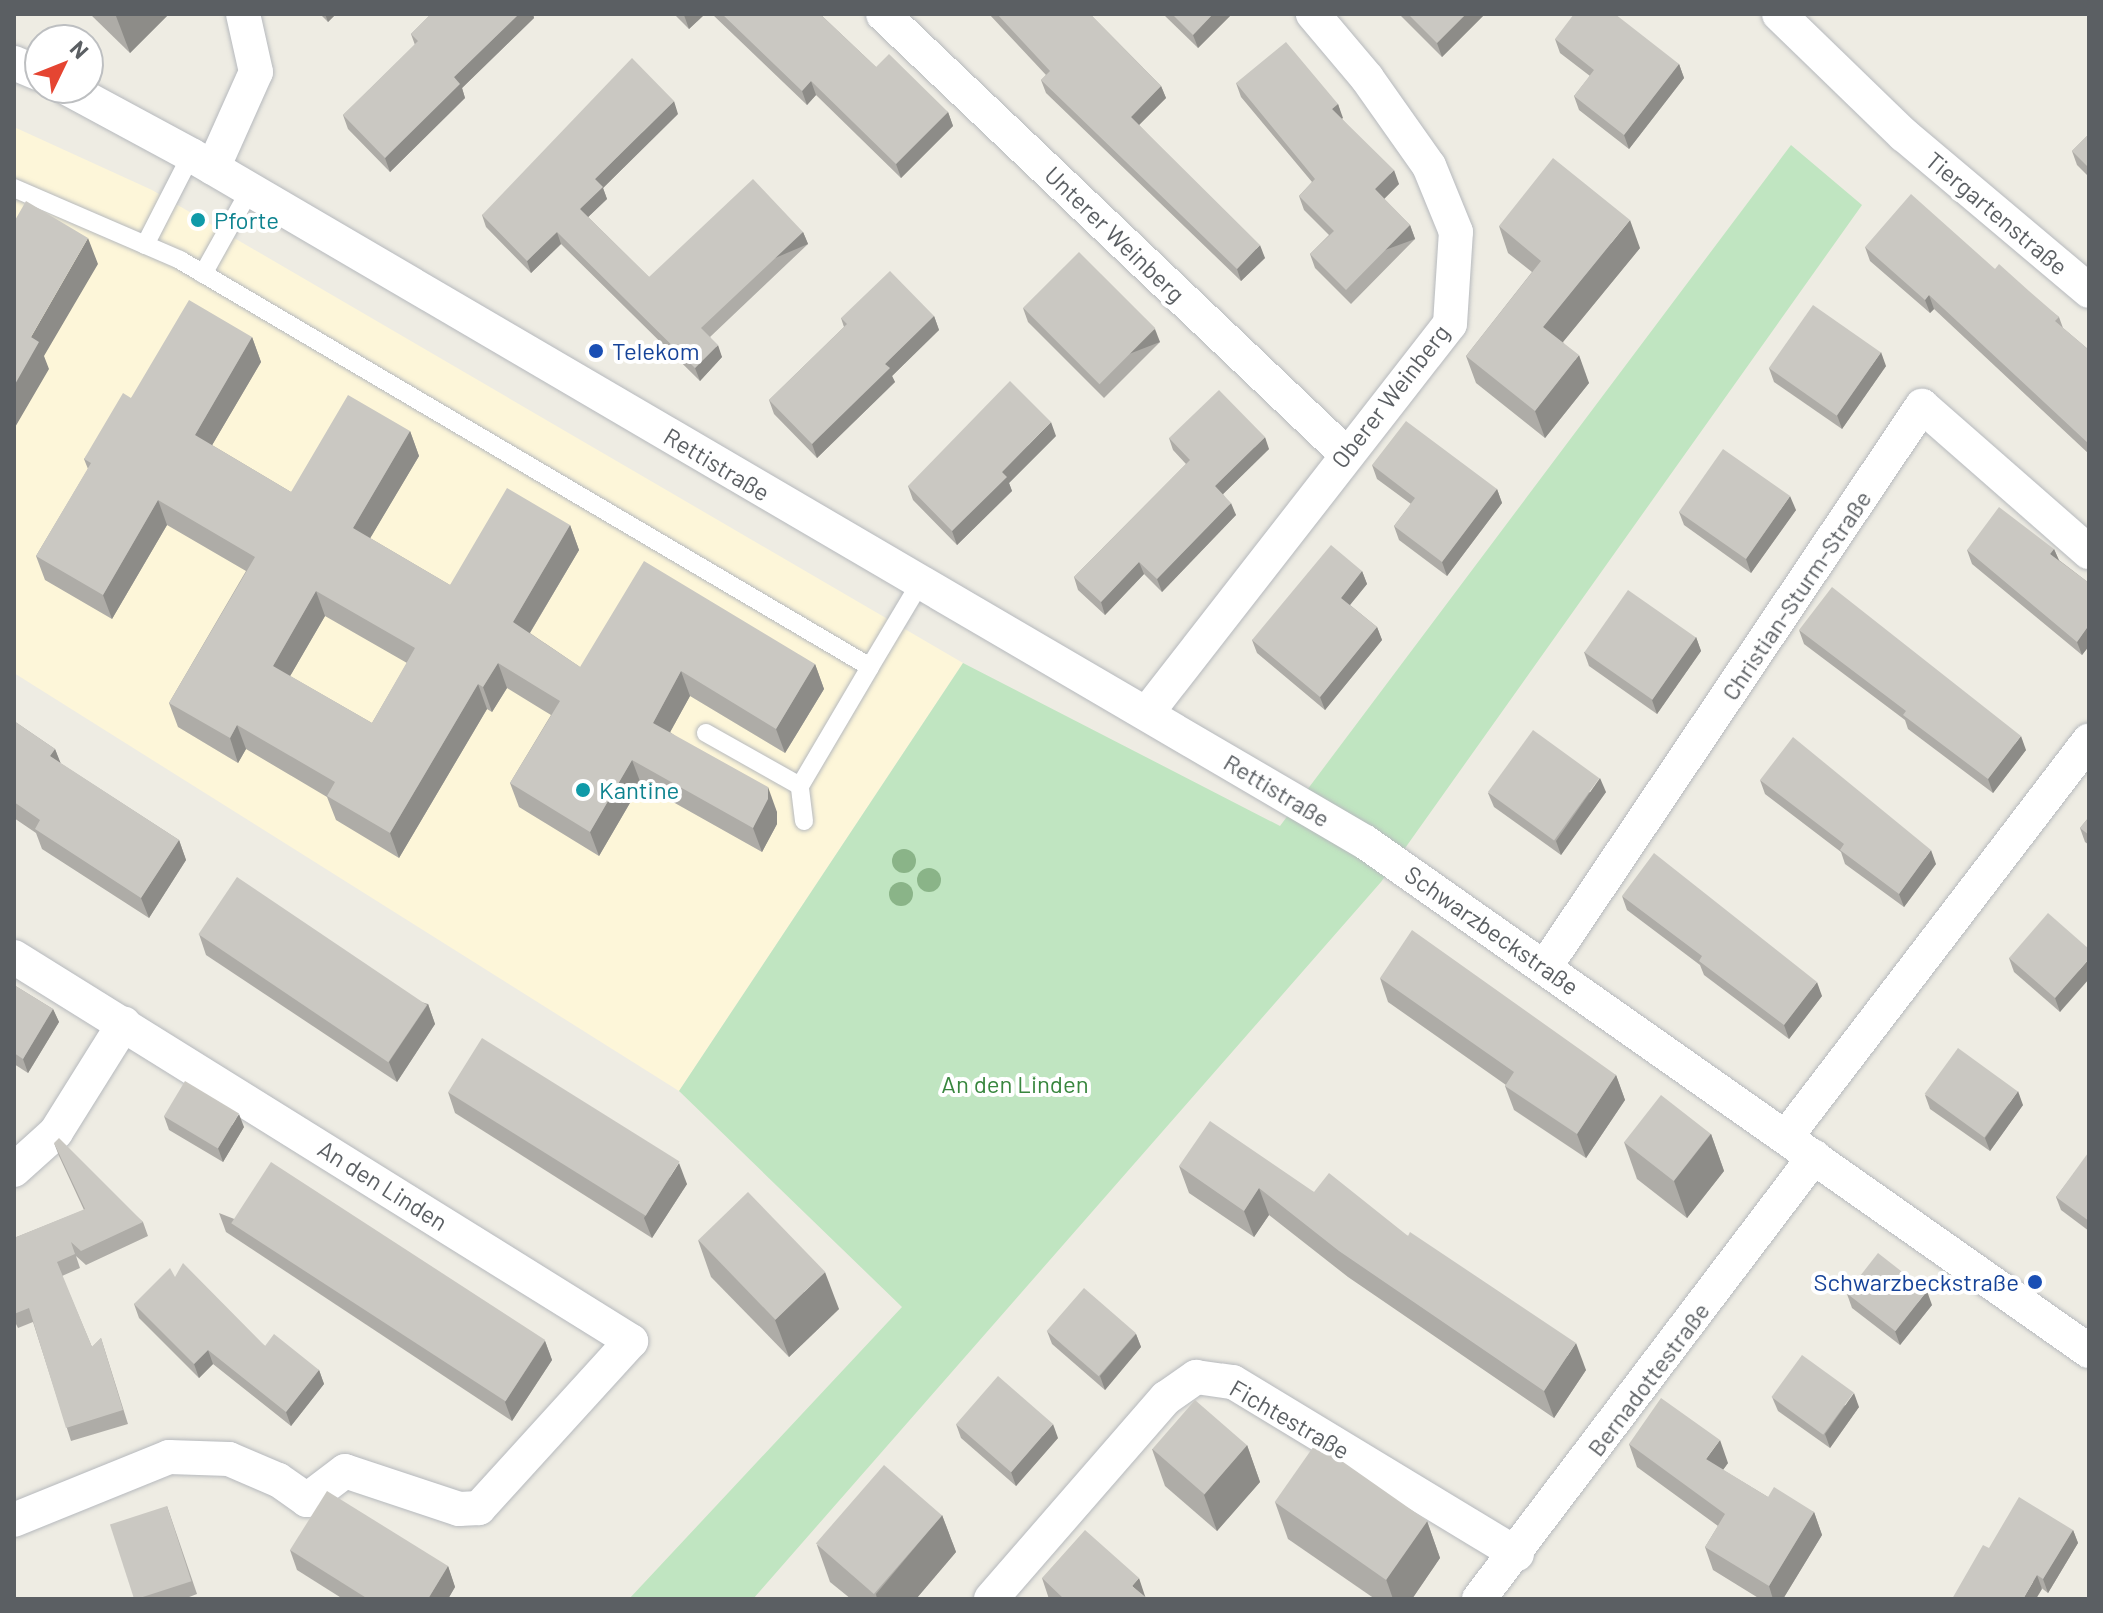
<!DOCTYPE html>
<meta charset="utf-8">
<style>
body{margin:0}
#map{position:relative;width:2103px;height:1613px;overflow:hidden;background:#eeece3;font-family:Barlow,sans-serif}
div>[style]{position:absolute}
.commercial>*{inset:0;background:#fdf6d9}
.green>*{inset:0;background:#c0e5c1}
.roads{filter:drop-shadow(0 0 2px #b6b9bd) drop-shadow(0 0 2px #b6b9bd)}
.lane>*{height:18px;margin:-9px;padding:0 9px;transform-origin:9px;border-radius:9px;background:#fff}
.street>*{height:34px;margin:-17px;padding:0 17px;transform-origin:17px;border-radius:17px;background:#fff}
.trees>*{width:24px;height:24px;margin:-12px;border-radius:50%;background:#8ab488}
.wall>*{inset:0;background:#aeaca7}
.shaded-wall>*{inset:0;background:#8d8c88;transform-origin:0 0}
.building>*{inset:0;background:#cac8c2;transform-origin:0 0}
.dots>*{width:22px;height:22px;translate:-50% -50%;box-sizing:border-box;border:4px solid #fff;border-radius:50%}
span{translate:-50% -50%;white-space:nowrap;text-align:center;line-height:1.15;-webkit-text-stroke:8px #fff;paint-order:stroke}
.street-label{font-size:24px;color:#5b5f63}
.culture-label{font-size:24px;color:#0d838f}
.left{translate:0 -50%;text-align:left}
.transit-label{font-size:24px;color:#164399}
.right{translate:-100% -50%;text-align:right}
.park-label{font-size:24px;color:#38863e}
.frame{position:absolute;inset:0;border:16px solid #5b5f63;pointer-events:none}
.north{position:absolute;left:24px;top:24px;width:80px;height:80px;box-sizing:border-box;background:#fff;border:2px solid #bdbfc1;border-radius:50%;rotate:47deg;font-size:22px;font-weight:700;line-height:32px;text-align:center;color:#5b5f63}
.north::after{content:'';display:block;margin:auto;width:28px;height:36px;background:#e54532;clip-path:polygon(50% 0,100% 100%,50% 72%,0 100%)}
</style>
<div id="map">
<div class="commercial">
<i style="clip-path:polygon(14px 127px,152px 190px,963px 663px,679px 1091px,14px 673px)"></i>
</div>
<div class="green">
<i style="clip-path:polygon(1791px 145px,1862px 205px,1381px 882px,753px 1599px,629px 1599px,902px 1307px,679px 1091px,963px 663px,1280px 826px)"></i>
</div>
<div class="roads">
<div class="lane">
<i style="left:14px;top:188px;width:181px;rotate:23.4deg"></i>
<i style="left:180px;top:260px;width:801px;rotate:30.53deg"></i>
<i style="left:870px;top:667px;width:98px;rotate:-59.2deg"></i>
<i style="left:145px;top:245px;width:101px;rotate:-62.9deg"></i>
<i style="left:203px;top:274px;width:96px;rotate:-60.8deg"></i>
<i style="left:706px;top:733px;width:108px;rotate:29.4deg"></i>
<i style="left:804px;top:821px;width:35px;rotate:-97deg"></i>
<i style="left:800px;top:786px;width:138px;rotate:-59.5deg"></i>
</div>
<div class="street">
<i style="left:883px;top:14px;width:639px;rotate:43.54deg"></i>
<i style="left:1779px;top:14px;width:174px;rotate:44.1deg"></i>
<i style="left:1904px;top:135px;width:242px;rotate:40.1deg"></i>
<i style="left:14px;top:63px;width:28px;rotate:23deg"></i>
<i style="left:67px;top:88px;width:141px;rotate:28.4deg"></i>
<i style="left:191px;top:155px;width:1360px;rotate:30.34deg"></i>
<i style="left:1365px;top:842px;width:885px;rotate:35.11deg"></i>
<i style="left:213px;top:168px;width:105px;rotate:-65.9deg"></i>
<i style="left:256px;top:72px;width:59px;rotate:-102.6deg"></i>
<i style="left:1147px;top:713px;width:493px;rotate:-52.1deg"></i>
<i style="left:1450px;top:324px;width:92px;rotate:-86.3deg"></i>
<i style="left:1456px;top:232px;width:71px;rotate:-112.2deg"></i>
<i style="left:1429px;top:166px;width:108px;rotate:-125.2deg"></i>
<i style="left:1367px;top:78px;width:84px;rotate:-130.2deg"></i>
<i style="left:14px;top:957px;width:727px;rotate:31.9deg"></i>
<i style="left:631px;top:1341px;width:226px;rotate:132.3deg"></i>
<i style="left:479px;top:1508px;width:20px;rotate:177deg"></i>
<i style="left:459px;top:1509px;width:120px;rotate:-161.6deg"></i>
<i style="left:345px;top:1471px;width:48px;rotate:142.7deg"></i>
<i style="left:307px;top:1500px;width:35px;rotate:-145deg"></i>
<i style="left:278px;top:1480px;width:53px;rotate:-156.8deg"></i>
<i style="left:229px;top:1459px;width:60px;rotate:-178.1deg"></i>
<i style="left:169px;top:1457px;width:167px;rotate:157.9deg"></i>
<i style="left:1545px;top:967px;width:676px;rotate:-56.1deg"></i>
<i style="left:1922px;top:406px;width:222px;rotate:41.2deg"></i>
<i style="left:1786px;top:1137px;width:499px;rotate:-52.6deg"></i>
<i style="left:14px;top:1170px;width:57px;rotate:-42.1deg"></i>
<i style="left:56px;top:1132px;width:128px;rotate:-58deg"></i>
<i style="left:991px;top:1599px;width:267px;rotate:-49deg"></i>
<i style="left:1166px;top:1398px;width:37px;rotate:-35deg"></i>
<i style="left:1196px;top:1377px;width:37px;rotate:8deg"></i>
<i style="left:1233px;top:1382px;width:332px;rotate:31.2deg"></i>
<i style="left:1479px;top:1599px;width:555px;rotate:-52.84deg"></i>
</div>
</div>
<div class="trees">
<i style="left:904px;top:861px"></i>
<i style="left:929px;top:880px"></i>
<i style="left:901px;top:894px"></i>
</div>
<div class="wall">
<i style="clip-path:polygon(90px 14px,169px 14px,130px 53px)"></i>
<i style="clip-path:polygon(320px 14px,336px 14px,328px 22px)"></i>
<i style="clip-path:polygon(431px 14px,533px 14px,534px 18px,462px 88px,465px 98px,390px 172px,348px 129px,343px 115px,415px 45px,411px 34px)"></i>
<i style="clip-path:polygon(674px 14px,705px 14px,689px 29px)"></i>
<i style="clip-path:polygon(712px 14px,820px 14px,876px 67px,948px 112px,953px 126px,901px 178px,816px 95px,807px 105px)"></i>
<i style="clip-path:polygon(989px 14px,1090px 14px,1161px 86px,1166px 98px,1139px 125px,1265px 258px,1241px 281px,1046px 93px,1041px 80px,1046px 75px)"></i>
<i style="clip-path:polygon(1163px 14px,1232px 14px,1198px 48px)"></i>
<i style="clip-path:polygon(1399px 14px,1485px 14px,1442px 57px)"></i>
<i style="clip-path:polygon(1555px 39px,1679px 64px,1684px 78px,1629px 149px,1579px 110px,1574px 96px,1590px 76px,1560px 53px)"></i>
<i style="clip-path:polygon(1236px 83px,1338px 104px,1342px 119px,1399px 184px,1384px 199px,1410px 225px,1415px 239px,1351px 304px,1315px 268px,1310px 254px,1329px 235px,1304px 210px,1299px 196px,1312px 182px,1241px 97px)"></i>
<i style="clip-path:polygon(678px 114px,603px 188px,607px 199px,588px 217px,649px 277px,803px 232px,808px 244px,710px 337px,722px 357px,700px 381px,561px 244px,531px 273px,486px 227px,482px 215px)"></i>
<i style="clip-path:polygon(2089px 134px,2089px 177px,2077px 165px,2072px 151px)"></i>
<i style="clip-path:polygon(1499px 226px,1640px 248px,1563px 342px,1589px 383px,1545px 438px,1476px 383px,1466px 356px,1532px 272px,1508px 253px)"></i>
<i style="clip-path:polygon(1865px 247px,1995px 269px,2059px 317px,2063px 328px,2089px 350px,2089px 454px,1934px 309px,1930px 313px,1870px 261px)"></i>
<i style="clip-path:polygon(1023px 308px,1160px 342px,1104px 398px,1028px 322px)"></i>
<i style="clip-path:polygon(934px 316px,939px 330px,892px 376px,895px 382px,817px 458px,774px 414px,769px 400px,844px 327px,841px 318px)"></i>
<i style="clip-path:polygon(evenodd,252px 337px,261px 362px,212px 445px,291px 492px,410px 431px,419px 456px,370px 538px,450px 585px,570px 525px,579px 550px,530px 633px,580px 667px,815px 664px,824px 689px,785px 753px,690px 696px,670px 732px,777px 812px,777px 824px,762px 852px,641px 784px,599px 856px,519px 807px,510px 783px,551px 715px,507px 688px,492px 712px,487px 709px,399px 858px,336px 820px,327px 797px,246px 749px,238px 763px,178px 727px,169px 703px,246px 571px,167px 525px,112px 619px,45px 580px,36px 556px,88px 469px,84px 459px,131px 398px,252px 337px,325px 616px,407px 663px,372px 723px,290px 676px,325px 616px)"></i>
<i style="clip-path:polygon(1886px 366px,1842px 429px,1774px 382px,1769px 368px)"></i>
<i style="clip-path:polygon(1056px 436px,1009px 483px,1012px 491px,957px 545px,913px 500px,908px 486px)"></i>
<i style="clip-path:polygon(1169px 438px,1269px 449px,1223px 494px,1236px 515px,1162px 592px,1144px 574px,1105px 615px,1078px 590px,1074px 577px,1186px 464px,1173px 450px)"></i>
<i style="clip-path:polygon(1372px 465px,1497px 489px,1502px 503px,1447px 576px,1399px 540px,1394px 526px,1411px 504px,1377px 479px)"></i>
<i style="clip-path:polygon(1796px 510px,1751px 573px,1684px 525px,1679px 512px)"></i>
<i style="clip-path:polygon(2054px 549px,2059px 560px,2089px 583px,2089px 646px,2082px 655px,1972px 564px,1967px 550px)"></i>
<i style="clip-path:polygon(1362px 571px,1367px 584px,1350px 605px,1377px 627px,1382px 640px,1325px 710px,1257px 653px,1252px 640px)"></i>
<i style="clip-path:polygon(1799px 630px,2026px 750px,1993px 793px,1908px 729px,1905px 720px,1804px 644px)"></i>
<i style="clip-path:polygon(1696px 637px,1701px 651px,1657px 714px,1589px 666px,1584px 652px)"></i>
<i style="clip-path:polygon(14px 721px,55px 749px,60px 763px,179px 840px,186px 860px,149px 918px,42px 849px,36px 833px,14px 818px)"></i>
<i style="clip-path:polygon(1760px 780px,1936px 864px,1904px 907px,1845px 864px,1841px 852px,1765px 794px)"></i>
<i style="clip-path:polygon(1606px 792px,1561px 855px,1494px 807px,1488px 793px)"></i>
<i style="clip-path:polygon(2089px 817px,2089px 845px,2085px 842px,2080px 828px)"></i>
<i style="clip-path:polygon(1622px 896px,1822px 996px,1789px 1039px,1704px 975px,1700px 965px,1627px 910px)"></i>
<i style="clip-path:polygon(199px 934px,428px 1004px,435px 1024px,397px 1082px,206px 955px)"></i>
<i style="clip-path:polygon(2089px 949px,2060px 1012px,2014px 972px,2009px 958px)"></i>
<i style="clip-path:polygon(1380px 978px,1616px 1075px,1625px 1100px,1586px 1158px,1514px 1110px,1505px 1086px,1506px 1085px,1388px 1002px)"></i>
<i style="clip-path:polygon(14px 985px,53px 1009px,59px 1022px,28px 1073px,14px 1064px)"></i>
<i style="clip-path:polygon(448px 1092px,687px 1184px,652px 1238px,455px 1113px)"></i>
<i style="clip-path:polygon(1925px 1095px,2023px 1105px,1990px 1151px,1930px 1109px)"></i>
<i style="clip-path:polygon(164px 1116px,244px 1127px,223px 1162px,169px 1130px)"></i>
<i style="clip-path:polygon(1711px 1134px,1724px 1171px,1687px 1218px,1637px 1179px,1624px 1142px)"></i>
<i style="clip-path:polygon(54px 1143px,143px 1222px,148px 1236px,86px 1265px,76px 1256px,80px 1268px,62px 1276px,92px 1347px,101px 1338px,128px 1424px,71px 1441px,33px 1322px,18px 1328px,14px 1320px,14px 1238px,84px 1210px,59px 1156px)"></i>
<i style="clip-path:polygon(2089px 1154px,2089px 1231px,2061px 1210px,2056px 1197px)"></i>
<i style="clip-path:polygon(1179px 1166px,1314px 1192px,1408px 1236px,1586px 1370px,1554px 1418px,1348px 1277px,1269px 1215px,1254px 1237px,1189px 1193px)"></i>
<i style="clip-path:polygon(219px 1213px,545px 1341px,552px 1360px,512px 1421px,226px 1232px)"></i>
<i style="clip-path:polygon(698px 1240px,839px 1309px,789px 1357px,711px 1277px)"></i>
<i style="clip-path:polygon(175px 1277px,265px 1346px,319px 1370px,324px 1384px,291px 1426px,213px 1364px,199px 1378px,139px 1318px,134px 1304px)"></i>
<i style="clip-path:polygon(1847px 1294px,1932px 1305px,1900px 1345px,1852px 1308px)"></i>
<i style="clip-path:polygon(1047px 1331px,1136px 1334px,1141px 1347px,1105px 1390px,1052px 1344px)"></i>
<i style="clip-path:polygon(1772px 1397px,1859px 1407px,1830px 1448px,1778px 1411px)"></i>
<i style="clip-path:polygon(956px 1424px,1058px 1438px,1016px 1486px,961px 1438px)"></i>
<i style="clip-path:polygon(1629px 1444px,1728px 1463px,1723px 1470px,1768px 1497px,1814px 1512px,1822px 1535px,1783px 1599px,1760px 1599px,1713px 1570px,1705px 1547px,1718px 1526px,1637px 1467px)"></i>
<i style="clip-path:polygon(1247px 1445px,1260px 1482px,1217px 1531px,1165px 1486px,1152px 1449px)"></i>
<i style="clip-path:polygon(1275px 1502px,1427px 1521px,1440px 1558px,1412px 1599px,1375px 1599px,1288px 1539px)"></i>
<i style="clip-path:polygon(167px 1506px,197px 1594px,184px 1599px,135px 1599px)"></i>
<i style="clip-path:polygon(942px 1515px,956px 1552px,916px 1599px,851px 1599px,830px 1582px,817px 1545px)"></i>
<i style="clip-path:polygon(2073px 1530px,2078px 1543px,2048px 1593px,1989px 1548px)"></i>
<i style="clip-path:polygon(290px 1550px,448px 1566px,455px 1587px,448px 1599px,343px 1599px,297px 1570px)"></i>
<i style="clip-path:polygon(1042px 1578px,1145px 1597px,1148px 1599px,1049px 1599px)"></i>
</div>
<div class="shaded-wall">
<i style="clip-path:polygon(119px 14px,169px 14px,130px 53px,116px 16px)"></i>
<i style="clip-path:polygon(325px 14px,336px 14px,328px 22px)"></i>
<i style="clip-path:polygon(519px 14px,533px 14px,534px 18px,462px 88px,465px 98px,390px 172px,385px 158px,454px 77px)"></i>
<i style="clip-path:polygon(686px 14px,705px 14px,689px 29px,684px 15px)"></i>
<i style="clip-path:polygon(1213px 14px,1232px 14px,1198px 48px,1193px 35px)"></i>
<i style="clip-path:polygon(1466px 14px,1485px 14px,1442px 57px,1437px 43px)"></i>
<i style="clip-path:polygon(1679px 64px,1684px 78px,1629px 149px,1624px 135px)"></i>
<i style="clip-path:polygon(811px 81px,816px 95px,807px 105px,802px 91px)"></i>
<i style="clip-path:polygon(1161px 86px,1166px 98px,1135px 129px,1131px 117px)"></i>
<i style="clip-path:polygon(674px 101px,678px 114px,603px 188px,607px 199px,584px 221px,580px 209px,595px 179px)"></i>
<i style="clip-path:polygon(1338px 104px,1343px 118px,1337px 123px,1332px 109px)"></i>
<i style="clip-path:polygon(948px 112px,953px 126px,901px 178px,896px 164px)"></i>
<i style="clip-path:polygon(1394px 170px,1399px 184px,1380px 203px,1375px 189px)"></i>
<i style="clip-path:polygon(1630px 220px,1640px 248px,1553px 354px,1543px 327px)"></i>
<i style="left:1410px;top:225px;width:15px;height:91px;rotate:70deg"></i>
<i style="clip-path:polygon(557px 232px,561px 244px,531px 273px,527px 261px)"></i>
<i style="left:803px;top:232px;width:13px;height:140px;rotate:67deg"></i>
<i style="clip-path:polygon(88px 238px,98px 264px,44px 356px,49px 369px,14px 429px,14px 386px,31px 337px)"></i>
<i style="clip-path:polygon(1260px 245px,1265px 258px,1241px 281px,1237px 269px)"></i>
<i style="clip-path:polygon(1929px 295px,1934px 309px,1930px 313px,1925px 300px)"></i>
<i style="clip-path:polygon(934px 316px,939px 330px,892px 376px,895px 382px,817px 458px,812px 444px,885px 364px)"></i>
<i style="left:1155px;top:329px;width:14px;height:79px;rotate:69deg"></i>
<i style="clip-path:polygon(252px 337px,261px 362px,204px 459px,195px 435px)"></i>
<i style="clip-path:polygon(718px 345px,722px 357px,700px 381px,695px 368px)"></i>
<i style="clip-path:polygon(1881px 352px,1886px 366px,1842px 429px,1837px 415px)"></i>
<i style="clip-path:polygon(1579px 355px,1589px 383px,1545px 438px,1535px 411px)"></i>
<i style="clip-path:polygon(1051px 422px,1056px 436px,1009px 483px,1012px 491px,957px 545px,952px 531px,1002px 472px)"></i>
<i style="clip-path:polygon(410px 431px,419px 456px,362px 552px,353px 528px)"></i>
<i style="clip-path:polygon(1265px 437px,1269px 449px,1219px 498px,1215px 486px)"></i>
<i style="clip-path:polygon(1497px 489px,1502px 503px,1447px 576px,1442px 562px)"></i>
<i style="clip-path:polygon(1790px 496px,1796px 510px,1751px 573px,1746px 559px)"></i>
<i style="clip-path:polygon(158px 500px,167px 525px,112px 619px,103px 595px)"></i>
<i style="clip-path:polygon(1231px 503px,1236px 515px,1162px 592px,1157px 579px)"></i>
<i style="clip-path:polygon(570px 525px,579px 550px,522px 646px,513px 622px)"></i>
<i style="clip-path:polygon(2054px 549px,2060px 563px,2050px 554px)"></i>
<i style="clip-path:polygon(1139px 562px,1144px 574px,1105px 615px,1101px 602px)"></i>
<i style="clip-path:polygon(1362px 571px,1367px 584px,1345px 611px,1341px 598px)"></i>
<i style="clip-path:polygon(316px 591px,325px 616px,282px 690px,273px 666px)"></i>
<i style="clip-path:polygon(2089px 625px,2089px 646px,2082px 655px,2077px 642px)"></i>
<i style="clip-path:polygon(1377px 627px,1382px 640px,1325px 710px,1320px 697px)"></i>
<i style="clip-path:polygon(1696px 637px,1701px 651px,1657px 714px,1652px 700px)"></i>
<i style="clip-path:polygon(498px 663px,507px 688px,492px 712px,483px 687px)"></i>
<i style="clip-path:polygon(815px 664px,824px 689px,785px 753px,776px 729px)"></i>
<i style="clip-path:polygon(681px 671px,690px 696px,662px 747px,653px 723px)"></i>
<i style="clip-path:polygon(478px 684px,487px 709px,399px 858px,390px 833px)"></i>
<i style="clip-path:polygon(237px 725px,246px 749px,238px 763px,230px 738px)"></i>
<i style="clip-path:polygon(2021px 736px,2026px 750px,1993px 793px,1988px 779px)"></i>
<i style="clip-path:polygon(55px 749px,63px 769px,50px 756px)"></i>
<i style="clip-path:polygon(632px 760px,641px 784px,599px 856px,590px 832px)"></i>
<i style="clip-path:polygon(1600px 778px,1606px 792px,1561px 855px,1556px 841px)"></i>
<i style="clip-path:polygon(768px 787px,777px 812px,777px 824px,762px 852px,753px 828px)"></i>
<i style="clip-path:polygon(179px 840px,186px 860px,149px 918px,141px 898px)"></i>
<i style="clip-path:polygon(1931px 850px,1936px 864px,1904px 907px,1899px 894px)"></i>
<i style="clip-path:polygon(2089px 959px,2089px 979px,2060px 1012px,2055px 998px)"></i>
<i style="clip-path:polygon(1817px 982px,1822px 996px,1789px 1039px,1784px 1025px)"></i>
<i style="clip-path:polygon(428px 1004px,435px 1024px,397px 1082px,389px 1062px)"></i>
<i style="clip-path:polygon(53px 1009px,59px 1022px,28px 1073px,23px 1059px)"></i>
<i style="clip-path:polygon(1616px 1075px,1625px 1100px,1586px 1158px,1577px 1134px)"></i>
<i style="clip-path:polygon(2018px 1091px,2023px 1105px,1990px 1151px,1985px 1138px)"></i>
<i style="clip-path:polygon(239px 1114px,244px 1127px,223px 1162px,218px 1148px)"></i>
<i style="clip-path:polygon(1711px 1134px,1724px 1171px,1687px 1218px,1674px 1181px)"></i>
<i style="clip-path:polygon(679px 1163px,687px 1184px,652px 1238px,644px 1218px)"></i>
<i style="clip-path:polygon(1259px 1188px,1269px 1215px,1254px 1237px,1244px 1211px)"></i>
<i style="clip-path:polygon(825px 1272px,839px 1309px,789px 1357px,775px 1320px)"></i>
<i style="clip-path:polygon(1927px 1291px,1932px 1305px,1900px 1345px,1895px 1331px)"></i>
<i style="clip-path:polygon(1136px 1334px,1141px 1347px,1105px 1390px,1100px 1376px)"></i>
<i style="clip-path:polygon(545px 1341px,552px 1360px,512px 1421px,505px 1402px)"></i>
<i style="clip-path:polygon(1576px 1343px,1586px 1370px,1554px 1418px,1544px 1391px)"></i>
<i style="clip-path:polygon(208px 1350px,213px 1364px,199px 1378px,194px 1364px)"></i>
<i style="clip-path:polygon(319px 1370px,324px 1384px,291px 1426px,286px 1412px)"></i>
<i style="clip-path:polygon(1854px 1393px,1859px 1407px,1830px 1448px,1825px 1434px)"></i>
<i style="clip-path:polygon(1053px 1424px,1058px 1438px,1016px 1486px,1011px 1472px)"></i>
<i style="clip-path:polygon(1720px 1440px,1728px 1463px,1714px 1482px,1706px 1459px)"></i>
<i style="clip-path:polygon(1247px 1445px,1260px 1482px,1217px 1531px,1204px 1495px)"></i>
<i style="clip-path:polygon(1814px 1512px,1822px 1535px,1783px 1599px,1773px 1599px,1769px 1586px)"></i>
<i style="clip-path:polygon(942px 1515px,956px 1552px,916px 1599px,877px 1599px,876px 1594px)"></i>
<i style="clip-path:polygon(1427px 1521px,1440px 1558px,1412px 1599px,1393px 1599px,1386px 1579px)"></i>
<i style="clip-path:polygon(2073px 1530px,2078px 1543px,2048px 1593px,2043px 1579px)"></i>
<i style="clip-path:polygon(448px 1566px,455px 1587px,448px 1599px,428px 1599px)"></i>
<i style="clip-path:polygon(2037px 1575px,2042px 1589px,2036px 1599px,2023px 1599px)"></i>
<i style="clip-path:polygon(1139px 1578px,1146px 1599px,1132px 1586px)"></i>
</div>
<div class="building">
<i style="clip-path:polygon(431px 14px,519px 14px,454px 77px,460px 84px,385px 158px,343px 115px,418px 41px,411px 34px)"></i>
<i style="clip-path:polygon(722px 14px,820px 14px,876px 67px,889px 54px,948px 112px,896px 164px,811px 81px,802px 91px)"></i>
<i style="clip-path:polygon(997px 14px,1090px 14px,1161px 86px,1131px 117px,1260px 245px,1237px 269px,1041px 80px,1050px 71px)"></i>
<i style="clip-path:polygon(1172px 14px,1213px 14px,1193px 35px)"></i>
<i style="clip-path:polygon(1408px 14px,1466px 14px,1437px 43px)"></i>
<i style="clip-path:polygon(1574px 14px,1615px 14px,1679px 64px,1624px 135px,1574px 96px,1594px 70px,1555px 39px)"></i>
<i style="clip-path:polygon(1286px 42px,1338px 104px,1332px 109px,1394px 170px,1375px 189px,1410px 225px,1346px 290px,1310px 254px,1334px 231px,1299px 196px,1315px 179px,1236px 83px)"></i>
<i style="clip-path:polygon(632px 58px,674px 101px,595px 179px,603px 187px,580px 209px,649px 277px,753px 179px,803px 232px,701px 328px,718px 345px,695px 368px,557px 232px,527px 261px,482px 215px)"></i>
<i style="clip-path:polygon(2089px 134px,2089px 168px,2072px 151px)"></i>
<i style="clip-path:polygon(1553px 158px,1630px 220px,1543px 327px,1579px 355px,1535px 411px,1466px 356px,1541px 261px,1499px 226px)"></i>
<i style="clip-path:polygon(1911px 194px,1995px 269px,1999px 264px,2029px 291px,2059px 317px,2055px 321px,2089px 350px,2089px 444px,1929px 295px,1925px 300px,1865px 247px)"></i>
<i style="clip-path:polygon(26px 201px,88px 238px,31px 337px,39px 342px,14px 386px,14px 222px)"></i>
<i style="left:1079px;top:252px;width:108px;height:79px;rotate:45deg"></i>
<i style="clip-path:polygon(890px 271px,934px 316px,885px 364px,890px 368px,812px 444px,769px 400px,847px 324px,841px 318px)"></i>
<i style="clip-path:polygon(evenodd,189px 300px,252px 337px,195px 435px,291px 492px,348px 395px,410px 431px,353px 528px,450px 585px,507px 488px,570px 525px,513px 622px,580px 667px,644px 561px,815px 664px,776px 729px,681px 671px,653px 723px,768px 787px,768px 799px,753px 828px,632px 760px,590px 832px,510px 783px,560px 701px,498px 663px,483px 687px,478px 684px,390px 833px,327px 796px,335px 782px,237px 725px,230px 738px,169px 703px,255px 557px,158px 500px,103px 595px,36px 556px,91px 463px,84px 459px,123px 393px,131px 398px,189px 300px,316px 591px,415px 648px,372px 723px,273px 666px,316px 591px)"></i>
<i style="left:1813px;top:305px;width:83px;height:77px;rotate:35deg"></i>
<i style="clip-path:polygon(1010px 381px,1051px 422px,1002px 472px,1007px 477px,952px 531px,908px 486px)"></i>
<i style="clip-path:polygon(1219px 390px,1265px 437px,1215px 486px,1231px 503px,1157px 579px,1139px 562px,1101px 602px,1074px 577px,1190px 460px,1169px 438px)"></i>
<i style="clip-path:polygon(1406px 421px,1497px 489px,1442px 562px,1394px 526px,1415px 498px,1372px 465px)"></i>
<i style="left:1723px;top:449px;width:82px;height:77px;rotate:35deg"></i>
<i style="clip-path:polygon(1999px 507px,2054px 549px,2050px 554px,2089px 583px,2089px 625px,2077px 642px,1967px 550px)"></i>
<i style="clip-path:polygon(1331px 545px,1362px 571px,1341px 598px,1377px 627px,1320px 697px,1252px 640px)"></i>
<i style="clip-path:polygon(1832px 587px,2021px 736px,1988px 779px,1903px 715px,1906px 711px,1799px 630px)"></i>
<i style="left:1628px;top:590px;width:83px;height:76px;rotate:35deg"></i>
<i style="clip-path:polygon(14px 721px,55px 749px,50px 756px,179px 840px,141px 898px,35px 829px,40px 820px,14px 802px)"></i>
<i style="left:1533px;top:730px;width:82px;height:77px;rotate:36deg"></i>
<i style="clip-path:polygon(1793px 737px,1931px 850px,1899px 894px,1840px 850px,1844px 844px,1760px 780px)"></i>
<i style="clip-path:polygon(2089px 817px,2089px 835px,2080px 828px)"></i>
<i style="clip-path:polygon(1654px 853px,1817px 982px,1784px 1025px,1699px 961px,1702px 956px,1622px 896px)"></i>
<i style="left:237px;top:877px;width:229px;height:69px;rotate:34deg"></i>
<i style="clip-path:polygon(2048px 913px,2089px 949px,2089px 959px,2055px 998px,2009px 958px)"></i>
<i style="clip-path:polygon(1412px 930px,1616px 1075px,1577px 1134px,1505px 1086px,1514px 1072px,1380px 978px)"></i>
<i style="clip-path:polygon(14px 985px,53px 1009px,23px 1059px,14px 1053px)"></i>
<i style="left:482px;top:1038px;width:233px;height:64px;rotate:32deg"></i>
<i style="left:1958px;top:1048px;width:74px;height:57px;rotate:36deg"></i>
<i style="left:185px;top:1081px;width:63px;height:41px;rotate:31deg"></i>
<i style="left:1661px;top:1095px;width:63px;height:60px;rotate:38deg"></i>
<i style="clip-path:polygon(1210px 1121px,1314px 1192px,1329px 1173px,1408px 1236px,1410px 1232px,1576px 1343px,1544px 1391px,1339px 1251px,1259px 1188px,1244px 1211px,1179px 1166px)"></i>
<i style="clip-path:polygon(59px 1138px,143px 1222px,81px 1251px,71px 1242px,75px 1254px,57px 1262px,92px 1347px,101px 1338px,123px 1410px,66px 1428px,29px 1308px,14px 1314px,14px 1238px,85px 1209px,54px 1143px)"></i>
<i style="clip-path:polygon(2088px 1153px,2089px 1154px,2089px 1221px,2056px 1197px)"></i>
<i style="left:271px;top:1162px;width:327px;height:73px;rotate:33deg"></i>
<i style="left:748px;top:1192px;width:111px;height:69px;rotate:46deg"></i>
<i style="left:1878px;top:1253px;width:62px;height:51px;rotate:38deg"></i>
<i style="clip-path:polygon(183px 1263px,265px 1346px,274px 1334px,319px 1370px,286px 1412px,208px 1350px,194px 1364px,134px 1304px,170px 1268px,175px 1277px)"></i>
<i style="left:1084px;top:1288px;width:69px;height:57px;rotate:41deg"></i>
<i style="left:1802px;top:1355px;width:64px;height:52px;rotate:36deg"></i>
<i style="left:998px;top:1376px;width:73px;height:64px;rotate:41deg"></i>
<i style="clip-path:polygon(1661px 1398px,1720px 1440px,1706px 1459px,1768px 1497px,1774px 1487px,1814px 1512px,1769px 1586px,1705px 1547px,1725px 1514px,1629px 1444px)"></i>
<i style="left:1195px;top:1400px;width:69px;height:65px;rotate:41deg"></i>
<i style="left:1316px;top:1443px;width:136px;height:72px;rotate:35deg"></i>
<i style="left:884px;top:1465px;width:77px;height:104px;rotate:41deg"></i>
<i style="clip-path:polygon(327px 1491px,448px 1566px,428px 1599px,368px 1599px,290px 1550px)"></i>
<i style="clip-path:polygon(2019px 1497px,2073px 1530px,2043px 1579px,2037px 1575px,2023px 1599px,1952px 1599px,1983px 1545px,1989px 1548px)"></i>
<i style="left:167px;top:1506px;width:79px;height:60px;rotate:72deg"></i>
<i style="clip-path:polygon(1085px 1530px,1139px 1578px,1132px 1586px,1148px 1599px,1064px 1599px,1042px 1578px)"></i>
</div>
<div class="dots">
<i style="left:198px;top:220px;background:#0f9aa8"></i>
<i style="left:596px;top:351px;background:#1a4fb4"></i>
<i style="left:583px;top:790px;background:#0f9aa8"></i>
<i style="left:2035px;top:1282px;background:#1a4fb4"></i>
</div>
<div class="street-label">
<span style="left:1997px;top:213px;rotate:40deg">Tiergartenstraße</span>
<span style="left:1115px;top:234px;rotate:44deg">Unterer Weinberg</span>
<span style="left:1390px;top:396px;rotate:-52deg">Oberer Weinberg</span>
<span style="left:717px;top:464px;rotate:31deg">Rettistraße</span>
<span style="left:1796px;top:595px;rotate:-56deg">Christian-Sturm-Straße</span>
<span style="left:1277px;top:790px;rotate:31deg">Rettistraße</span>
<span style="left:1492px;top:930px;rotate:35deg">Schwarzbeckstraße</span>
<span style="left:383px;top:1185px;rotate:32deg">An den Linden</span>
<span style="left:1648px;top:1379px;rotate:-53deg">Bernadottestraße</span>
<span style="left:1290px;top:1419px;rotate:30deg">Fichtestraße</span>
</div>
<div class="culture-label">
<span class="left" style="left:214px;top:220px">Pforte</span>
<span class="left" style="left:599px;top:790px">Kantine</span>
</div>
<div class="transit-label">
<span class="left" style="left:612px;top:351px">Telekom</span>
<span class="right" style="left:2019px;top:1282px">Schwarzbeckstraße</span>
</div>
<div class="park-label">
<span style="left:1015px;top:1084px">An den Linden</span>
</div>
<div class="frame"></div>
<div class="north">N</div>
</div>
